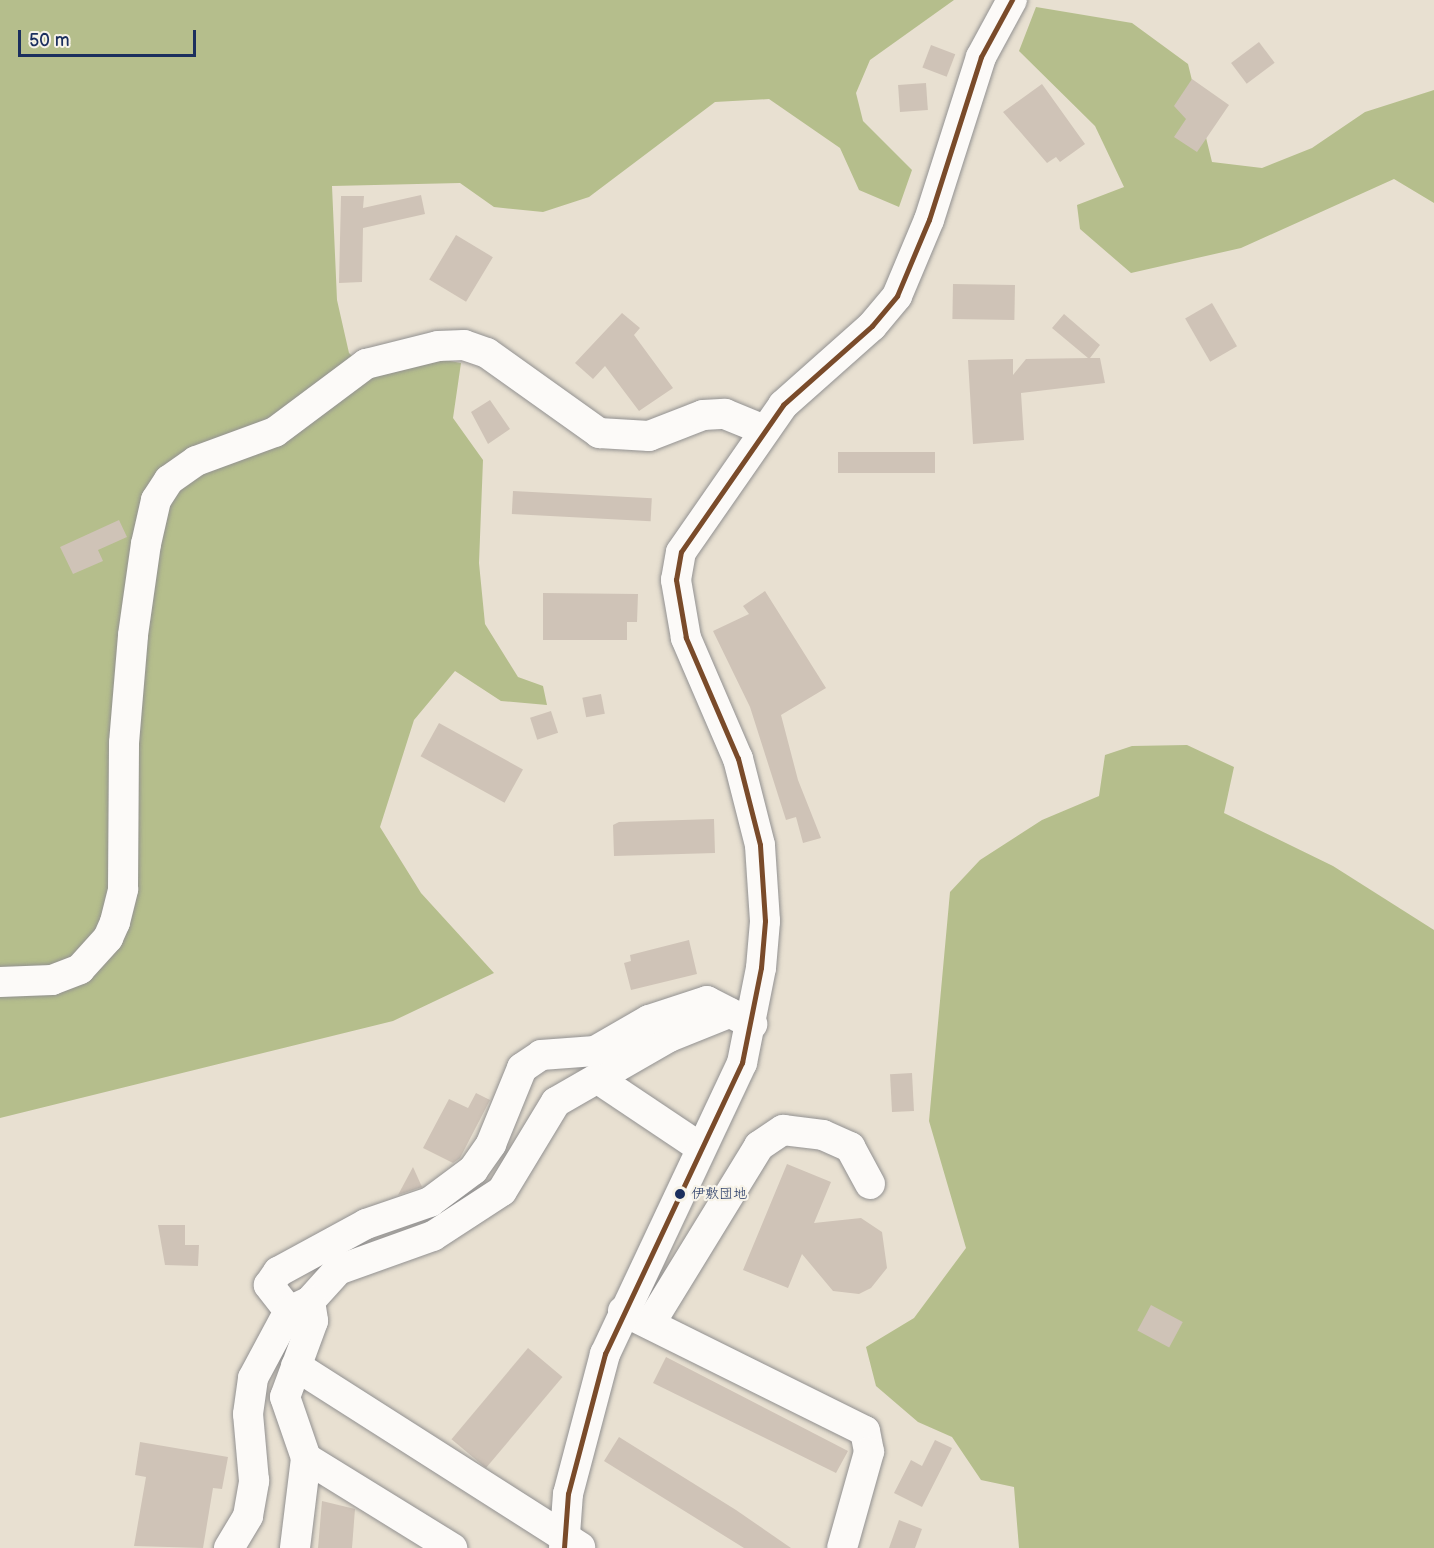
<!DOCTYPE html>
<meta charset="utf-8">
<style>
body{margin:0}
#map{position:relative;width:1434px;height:1548px;overflow:hidden;background:#e8e0d1;font-family:"Balsamiq Sans","Klee One",sans-serif}
div>[style]{position:absolute}
.forest>*{inset:0;background:#b5be8c}
.building>*{inset:0;background:#cfc3b7;transform-origin:0 0}
.roads{filter:drop-shadow(0 0 2px #929191) drop-shadow(0 0 2px #929191)}
.minor>*{height:30px;margin:-15px;padding:0 15px;transform-origin:15px;border-radius:15px;background:#fcfaf8}
.bus-1>*{height:4.5px;margin:-2.25px;padding:0 2.25px;transform-origin:2.25px;border-radius:2.25px;background:#7a4b2a}
.dots>*{width:16px;height:16px;translate:-50% -50%;box-sizing:border-box;border:3px solid #f7f3e8;border-radius:50%}
span{translate:-50% -50%;white-space:nowrap;text-align:center;line-height:1.15;-webkit-text-stroke:4.5px #f7f3e8;paint-order:stroke}
.bus-label{font-size:14px;color:#1b2f5e}
.left{translate:0 -50%;text-align:left}
.scale{position:absolute;left:18px;top:30px;width:178px;height:27px;box-sizing:border-box;border:3px solid #1b2f5e;border-top:0;padding-left:8px;font-size:18px;line-height:21px;white-space:nowrap;color:#1b2f5e;-webkit-text-stroke:4px #f7f3e8;paint-order:stroke}
</style>
<div id="map">
<div class="forest">
<i style="clip-path:polygon(0 0,954px 0,870px 60px,856px 93px,863px 121px,912px 170px,899px 207px,859px 190px,840px 148px,769px 99px,715px 102px,589px 197px,543px 212px,494px 207px,460px 183px,332px 186px,337px 300px,349px 353px,373px 377px,444px 360px,461px 363px,453px 418px,483px 460px,479px 563px,485px 624px,518px 677px,543px 686px,547px 705px,501px 701px,455px 671px,414px 720px,380px 827px,421px 893px,494px 973px,393px 1021px,0 1118px)"></i>
<i style="clip-path:polygon(1036px 7px,1132px 23px,1188px 64px,1212px 162px,1262px 168px,1312px 148px,1365px 112px,1434px 90px,1434px 203px,1394px 179px,1241px 248px,1131px 273px,1080px 229px,1077px 205px,1124px 187px,1095px 126px,1019px 51px)"></i>
<i style="clip-path:polygon(1187px 745px,1234px 767px,1224px 813px,1333px 866px,1434px 930px,1434px 1548px,1019px 1548px,1014px 1487px,981px 1480px,952px 1437px,918px 1422px,876px 1386px,866px 1347px,914px 1318px,966px 1248px,929px 1121px,950px 892px,980px 860px,1042px 820px,1099px 796px,1105px 755px,1132px 746px)"></i>
</div>
<div class="building">
<i style="left:1259px;top:42px;width:26px;height:35px;rotate:53deg"></i>
<i style="left:931px;top:45px;width:26px;height:24px;rotate:21deg"></i>
<i style="clip-path:polygon(1192px 79px,1229px 105px,1197px 152px,1174px 137px,1186px 119px,1174px 106px)"></i>
<i style="left:926px;top:83px;width:27px;height:28px;rotate:86deg"></i>
<i style="clip-path:polygon(1042px 84px,1085px 144px,1060px 162px,1056px 157px,1047px 163px,1003px 112px)"></i>
<i style="clip-path:polygon(421px 195px,425px 214px,363px 228px,362px 282px,339px 283px,341px 196px,364px 196px,363px 208px)"></i>
<i style="left:456px;top:235px;width:43px;height:52px;rotate:31deg"></i>
<i style="left:953px;top:284px;width:62px;height:35px;rotate:1deg"></i>
<i style="left:1212px;top:303px;width:50px;height:31px;rotate:60deg"></i>
<i style="clip-path:polygon(622px 313px,640px 328px,634px 335px,673px 388px,639px 411px,605px 366px,593px 379px,575px 363px)"></i>
<i style="clip-path:polygon(1064px 314px,1100px 345px,1090px 358px,1100px 358px,1105px 383px,1021px 393px,1024px 440px,973px 444px,968px 360px,1013px 359px,1013px 375px,1026px 359px,1088px 358px,1052px 328px)"></i>
<i style="clip-path:polygon(490px 400px,510px 429px,488px 444px,471px 412px)"></i>
<i style="left:838px;top:452px;width:97px;height:21px"></i>
<i style="left:513px;top:491px;width:139px;height:23px;rotate:3deg"></i>
<i style="clip-path:polygon(119px 520px,127px 537px,98px 550px,103px 561px,73px 574px,60px 547px)"></i>
<i style="clip-path:polygon(765px 591px,826px 688px,781px 715px,798px 780px,821px 838px,803px 843px,796px 817px,786px 820px,750px 707px,713px 631px,749px 614px,743px 606px)"></i>
<i style="clip-path:polygon(543px 593px,638px 594px,637px 622px,627px 622px,627px 640px,543px 640px)"></i>
<i style="left:601px;top:694px;width:20px;height:19px;rotate:79deg"></i>
<i style="left:551px;top:711px;width:23px;height:22px;rotate:72deg"></i>
<i style="left:439px;top:723px;width:96px;height:38px;rotate:29deg"></i>
<i style="clip-path:polygon(714px 819px,715px 853px,614px 856px,613px 825px,619px 822px)"></i>
<i style="clip-path:polygon(689px 940px,697px 974px,631px 990px,624px 963px,631px 961px,630px 955px)"></i>
<i style="left:912px;top:1073px;width:38px;height:22px;rotate:87deg"></i>
<i style="clip-path:polygon(476px 1093px,490px 1100px,460px 1158px,453px 1163px,423px 1148px,449px 1099px,468px 1108px)"></i>
<i style="clip-path:polygon(787px 1164px,831px 1182px,814px 1223px,861px 1218px,882px 1232px,887px 1268px,871px 1288px,859px 1294px,833px 1291px,802px 1254px,788px 1288px,743px 1270px)"></i>
<i style="clip-path:polygon(413px 1167px,422px 1187px,398px 1195px)"></i>
<i style="clip-path:polygon(158px 1225px,185px 1225px,185px 1245px,199px 1245px,198px 1266px,165px 1265px)"></i>
<i style="left:1151px;top:1305px;width:36px;height:29px;rotate:28deg"></i>
<i style="left:528px;top:1348px;width:45px;height:119px;rotate:40deg"></i>
<i style="clip-path:polygon(666px 1357px,848px 1451px,836px 1473px,653px 1383px)"></i>
<i style="clip-path:polygon(619px 1437px,736px 1510px,791px 1548px,744px 1548px,604px 1461px)"></i>
<i style="clip-path:polygon(935px 1440px,952px 1448px,922px 1507px,894px 1493px,911px 1460px,922px 1466px)"></i>
<i style="clip-path:polygon(140px 1442px,228px 1457px,222px 1489px,213px 1488px,203px 1548px,134px 1546px,146px 1477px,135px 1475px)"></i>
<i style="clip-path:polygon(322px 1501px,355px 1509px,352px 1548px,318px 1548px)"></i>
<i style="clip-path:polygon(899px 1520px,922px 1529px,915px 1548px,889px 1548px)"></i>
</div>
<div class="roads">
<div class="minor">
<i style="left:0;top:982px;width:52px;rotate:-2.2deg"></i>
<i style="left:52px;top:980px;width:30px;rotate:-21deg"></i>
<i style="left:80px;top:969px;width:42px;rotate:-47.9deg"></i>
<i style="left:108px;top:938px;width:17px;rotate:-66deg"></i>
<i style="left:115px;top:922px;width:34px;rotate:-76deg"></i>
<i style="left:123px;top:889px;width:146px;rotate:-89.6deg"></i>
<i style="left:124px;top:743px;width:108px;rotate:-85.2deg"></i>
<i style="left:133px;top:635px;width:92px;rotate:-81.9deg"></i>
<i style="left:146px;top:544px;width:45px;rotate:-77.2deg"></i>
<i style="left:156px;top:500px;width:24px;rotate:-57deg"></i>
<i style="left:169px;top:480px;width:33px;rotate:-35deg"></i>
<i style="left:196px;top:461px;width:84px;rotate:-20.2deg"></i>
<i style="left:275px;top:432px;width:114px;rotate:-36.8deg"></i>
<i style="left:366px;top:364px;width:74px;rotate:-14deg"></i>
<i style="left:438px;top:346px;width:26px;rotate:-2deg"></i>
<i style="left:464px;top:345px;width:24px;rotate:19deg"></i>
<i style="left:487px;top:353px;width:138px;rotate:35.5deg"></i>
<i style="left:599px;top:433px;width:50px;rotate:3.4deg"></i>
<i style="left:649px;top:436px;width:58px;rotate:-21.3deg"></i>
<i style="left:703px;top:415px;width:22px;rotate:-3deg"></i>
<i style="left:725px;top:414px;width:42px;rotate:22.3deg"></i>
<i style="left:601px;top:1081px;width:120px;rotate:33.8deg"></i>
<i style="left:310px;top:1301px;width:42px;rotate:-47.9deg"></i>
<i style="left:338px;top:1270px;width:101px;rotate:-19.7deg"></i>
<i style="left:433px;top:1236px;width:82px;rotate:-33.1deg"></i>
<i style="left:502px;top:1191px;width:104px;rotate:-58.8deg"></i>
<i style="left:556px;top:1102px;width:130px;rotate:-29.9deg"></i>
<i style="left:669px;top:1037px;width:65px;rotate:-21.8deg"></i>
<i style="left:289px;top:1311px;width:33px;rotate:-128deg"></i>
<i style="left:269px;top:1285px;width:16px;rotate:-55deg"></i>
<i style="left:278px;top:1272px;width:100px;rotate:-28.6deg"></i>
<i style="left:366px;top:1224px;width:68px;rotate:-19deg"></i>
<i style="left:430px;top:1202px;width:54px;rotate:-36.7deg"></i>
<i style="left:473px;top:1170px;width:32px;rotate:-55deg"></i>
<i style="left:491px;top:1144px;width:82px;rotate:-67.8deg"></i>
<i style="left:522px;top:1068px;width:23px;rotate:-34deg"></i>
<i style="left:541px;top:1055px;width:54px;rotate:-4.2deg"></i>
<i style="left:595px;top:1051px;width:62px;rotate:-29.9deg"></i>
<i style="left:649px;top:1020px;width:61px;rotate:-18.1deg"></i>
<i style="left:707px;top:1001px;width:51px;rotate:27.1deg"></i>
<i style="left:623px;top:1311px;width:270px;rotate:26.4deg"></i>
<i style="left:865px;top:1431px;width:21px;rotate:79deg"></i>
<i style="left:869px;top:1452px;width:100px;rotate:105.7deg"></i>
<i style="left:650px;top:1324px;width:209px;rotate:-58.5deg"></i>
<i style="left:759px;top:1146px;width:29px;rotate:-34deg"></i>
<i style="left:783px;top:1130px;width:40px;rotate:7.1deg"></i>
<i style="left:823px;top:1135px;width:30px;rotate:24deg"></i>
<i style="left:850px;top:1147px;width:42px;rotate:61.6deg"></i>
<i style="left:296px;top:1366px;width:337px;rotate:32.5deg"></i>
<i style="left:306px;top:1458px;width:172px;rotate:31.7deg"></i>
<i style="left:229px;top:1548px;width:37px;rotate:-59deg"></i>
<i style="left:248px;top:1516px;width:36px;rotate:-80deg"></i>
<i style="left:254px;top:1481px;width:67px;rotate:-95.1deg"></i>
<i style="left:248px;top:1414px;width:36px;rotate:-82deg"></i>
<i style="left:253px;top:1378px;width:76px;rotate:-61.8deg"></i>
<i style="left:289px;top:1311px;width:23px;rotate:-25deg"></i>
<i style="left:310px;top:1301px;width:20px;rotate:81deg"></i>
<i style="left:313px;top:1321px;width:81px;rotate:110.2deg"></i>
<i style="left:285px;top:1397px;width:65px;rotate:71deg"></i>
<i style="left:306px;top:1458px;width:91px;rotate:97deg"></i>
<i style="left:564px;top:1548px;width:54px;rotate:-85.8deg"></i>
<i style="left:568px;top:1494px;width:145px;rotate:-75.2deg"></i>
<i style="left:605px;top:1354px;width:322px;rotate:-64.8deg"></i>
<i style="left:742px;top:1063px;width:97px;rotate:-78.7deg"></i>
<i style="left:761px;top:968px;width:47px;rotate:-85.1deg"></i>
<i style="left:765px;top:921px;width:76px;rotate:-93.8deg"></i>
<i style="left:760px;top:845px;width:89px;rotate:-104.3deg"></i>
<i style="left:738px;top:759px;width:132px;rotate:-113.3deg"></i>
<i style="left:686px;top:638px;width:59px;rotate:-99.8deg"></i>
<i style="left:676px;top:580px;width:28px;rotate:-80deg"></i>
<i style="left:681px;top:552px;width:179px;rotate:-55.2deg"></i>
<i style="left:783px;top:405px;width:119px;rotate:-41.6deg"></i>
<i style="left:872px;top:326px;width:39px;rotate:-50deg"></i>
<i style="left:897px;top:296px;width:82px;rotate:-67.2deg"></i>
<i style="left:929px;top:220px;width:171px;rotate:-72.3deg"></i>
<i style="left:981px;top:57px;width:65px;rotate:-61.5deg"></i>
</div>
</div>
<div class="bus-1">
<i style="left:564px;top:1548px;width:54px;rotate:-85.8deg"></i>
<i style="left:568px;top:1494px;width:145px;rotate:-75.2deg"></i>
<i style="left:605px;top:1354px;width:322px;rotate:-64.8deg"></i>
<i style="left:742px;top:1063px;width:97px;rotate:-78.7deg"></i>
<i style="left:761px;top:968px;width:47px;rotate:-85.1deg"></i>
<i style="left:765px;top:921px;width:76px;rotate:-93.8deg"></i>
<i style="left:760px;top:845px;width:89px;rotate:-104.3deg"></i>
<i style="left:738px;top:759px;width:132px;rotate:-113.3deg"></i>
<i style="left:686px;top:638px;width:59px;rotate:-99.8deg"></i>
<i style="left:676px;top:580px;width:28px;rotate:-80deg"></i>
<i style="left:681px;top:552px;width:179px;rotate:-55.2deg"></i>
<i style="left:783px;top:405px;width:119px;rotate:-41.6deg"></i>
<i style="left:872px;top:326px;width:39px;rotate:-50deg"></i>
<i style="left:897px;top:296px;width:82px;rotate:-67.2deg"></i>
<i style="left:929px;top:220px;width:171px;rotate:-72.3deg"></i>
<i style="left:981px;top:57px;width:65px;rotate:-61.5deg"></i>
</div>
<div class="dots">
<i style="left:680px;top:1194px;background:#1b2f5e"></i>
</div>
<div class="bus-label">
<span class="left" style="left:691px;top:1194px">伊敷団地</span>
</div>
<div class="scale">50 m</div>
</div>
